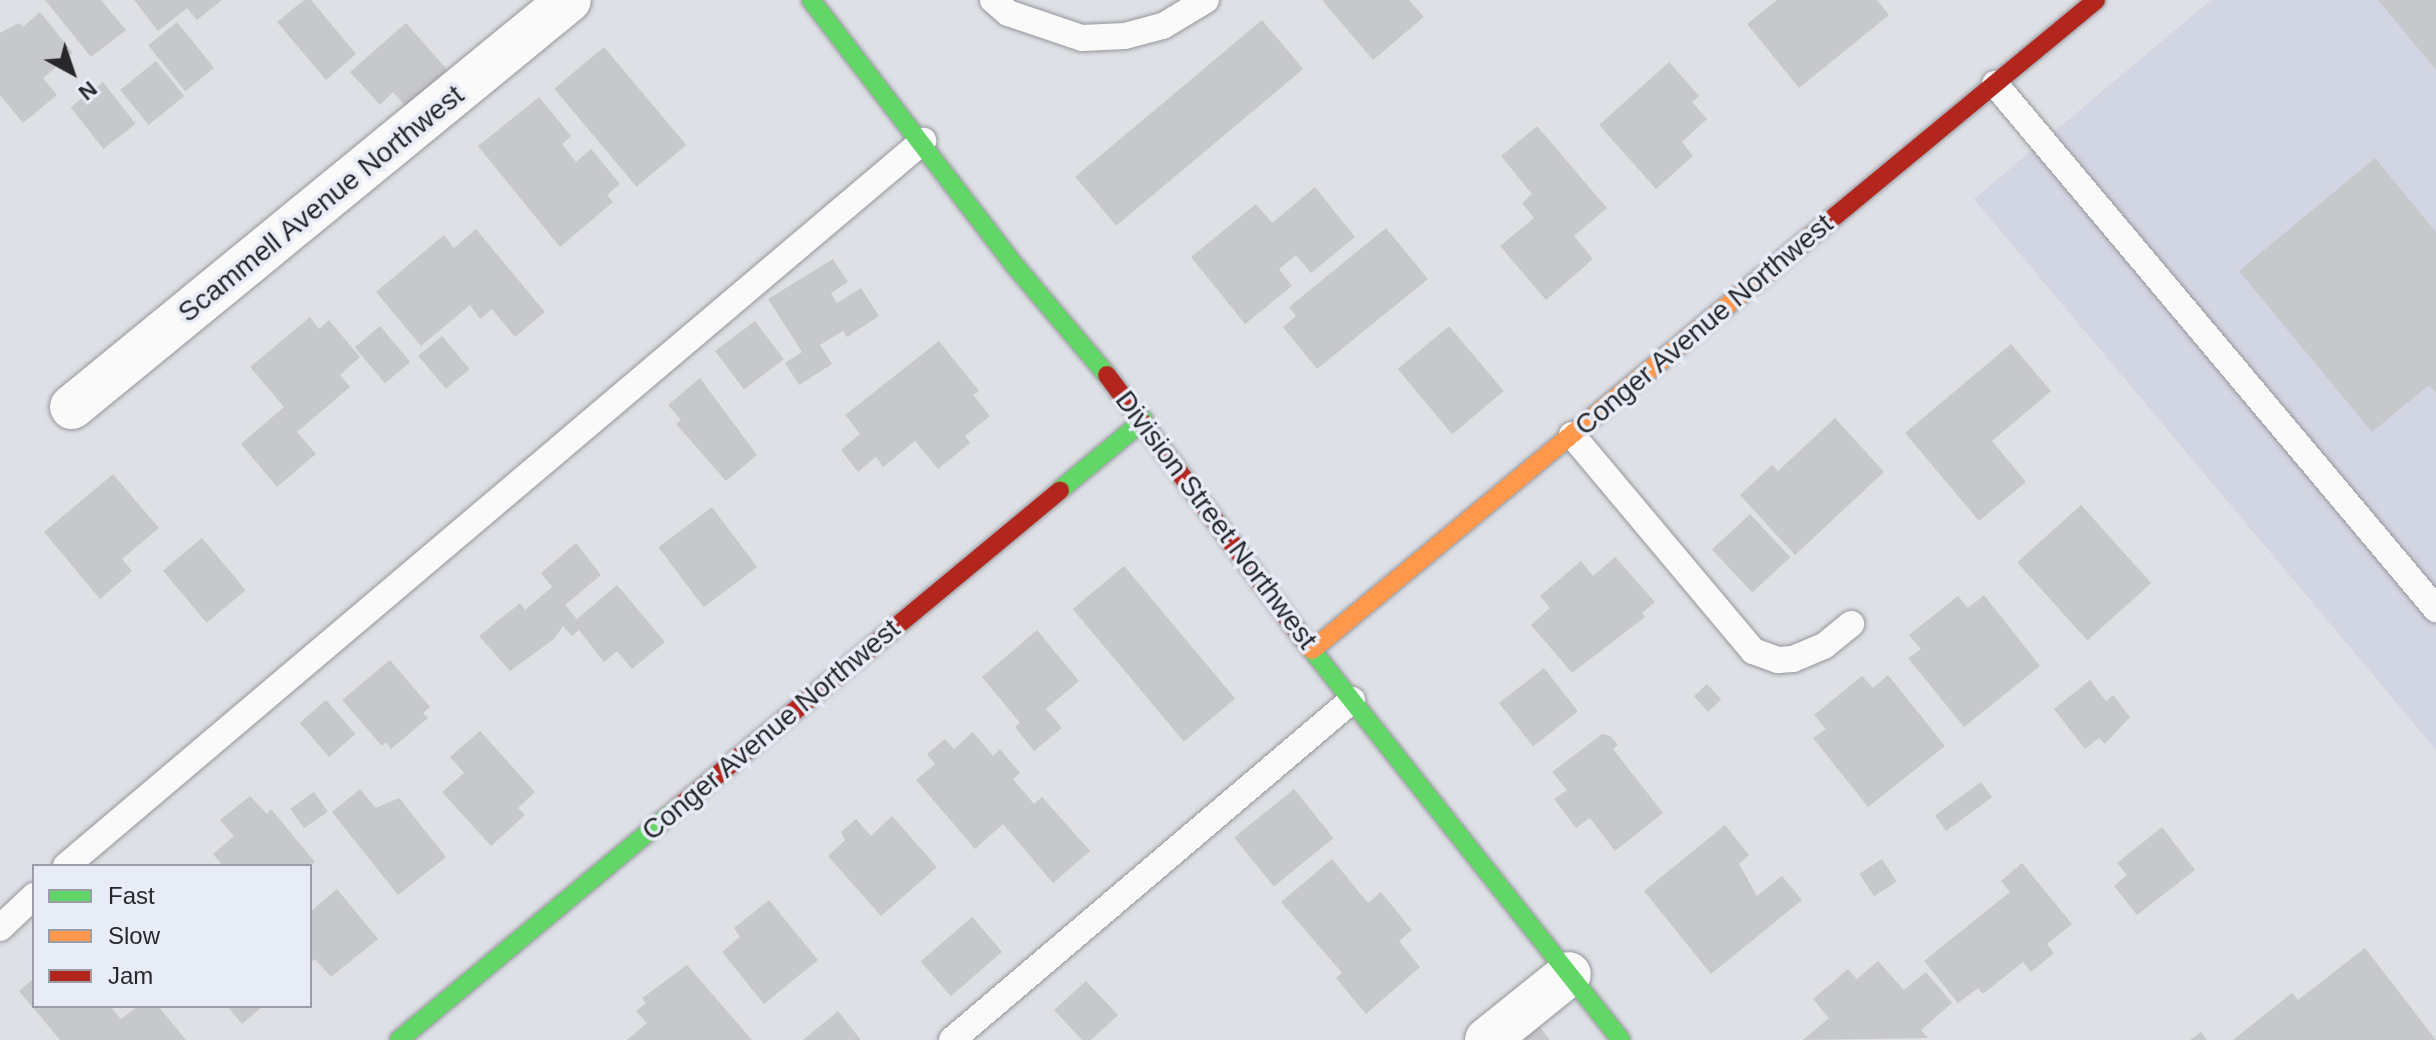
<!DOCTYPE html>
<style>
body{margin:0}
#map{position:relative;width:2436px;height:1040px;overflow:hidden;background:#dee0e6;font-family:Helvetica,sans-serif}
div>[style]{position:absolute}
.built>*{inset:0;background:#d2d5e2}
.building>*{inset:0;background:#c7c8cc;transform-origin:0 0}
.roads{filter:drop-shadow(0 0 2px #94969a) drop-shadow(0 0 2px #94969a)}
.lane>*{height:26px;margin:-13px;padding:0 13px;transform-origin:13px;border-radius:13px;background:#fafafb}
.street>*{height:44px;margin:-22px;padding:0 22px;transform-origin:22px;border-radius:22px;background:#fafafb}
.fast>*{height:18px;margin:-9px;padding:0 9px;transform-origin:9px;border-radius:9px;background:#63d668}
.slow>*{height:18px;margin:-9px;padding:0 9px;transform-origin:9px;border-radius:9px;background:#ff974d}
.jam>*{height:18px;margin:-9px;padding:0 9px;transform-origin:9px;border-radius:9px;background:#b3261e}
span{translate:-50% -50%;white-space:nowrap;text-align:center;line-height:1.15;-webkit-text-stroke:7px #e8ecf7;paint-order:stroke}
.street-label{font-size:28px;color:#27282c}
.legend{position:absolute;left:32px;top:864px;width:280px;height:144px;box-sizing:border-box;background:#e8ecf7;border:2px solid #9b9ea6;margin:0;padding:10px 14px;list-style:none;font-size:24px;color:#27282c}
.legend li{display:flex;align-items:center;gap:16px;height:40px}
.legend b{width:40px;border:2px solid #9b9ea6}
.north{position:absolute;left:32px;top:32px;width:80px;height:80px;-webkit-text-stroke:6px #e8ecf7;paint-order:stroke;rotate:140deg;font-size:22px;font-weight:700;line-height:32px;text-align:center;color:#27282c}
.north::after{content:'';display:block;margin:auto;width:28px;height:36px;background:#27282c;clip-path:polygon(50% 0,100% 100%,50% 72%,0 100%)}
</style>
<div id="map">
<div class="built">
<i style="clip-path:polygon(2211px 0,2436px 0,2436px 750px,1974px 199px)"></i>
</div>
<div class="building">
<i style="clip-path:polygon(45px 0,101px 0,126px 30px,91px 57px)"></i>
<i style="clip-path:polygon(134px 0,222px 0,197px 20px,187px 8px,158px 31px)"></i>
<i style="clip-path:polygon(304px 0,311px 0,356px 54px,326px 80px,277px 22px)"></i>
<i style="clip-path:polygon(1322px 0,1409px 0,1424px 17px,1373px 60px)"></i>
<i style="clip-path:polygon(1777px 0,1877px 0,1889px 15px,1799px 88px,1747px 24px)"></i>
<i style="clip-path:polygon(2378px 0,2436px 0,2436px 70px)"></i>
<i style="clip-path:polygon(40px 12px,73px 53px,43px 78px,57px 95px,23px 123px,0 95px,0 33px,19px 23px,23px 27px)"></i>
<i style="left:1262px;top:20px;width:64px;height:244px;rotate:50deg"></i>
<i style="left:177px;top:22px;width:59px;height:37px;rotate:51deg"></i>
<i style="clip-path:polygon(406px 23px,450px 73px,409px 110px,393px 92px,380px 105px,350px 72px)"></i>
<i style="left:604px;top:47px;width:128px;height:65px;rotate:50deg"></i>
<i style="left:156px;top:61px;width:45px;height:46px;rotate:51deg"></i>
<i style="clip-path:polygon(1669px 62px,1699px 96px,1692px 102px,1707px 119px,1682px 142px,1693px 156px,1656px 189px,1599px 125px)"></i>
<i style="left:103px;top:82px;width:53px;height:41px;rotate:52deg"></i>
<i style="clip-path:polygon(539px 97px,571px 136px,562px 144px,576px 162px,591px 149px,620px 184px,607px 195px,613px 202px,560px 247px,478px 146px)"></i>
<i style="clip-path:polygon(1537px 126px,1607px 208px,1574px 236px,1593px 259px,1546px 300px,1500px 246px,1534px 218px,1522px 203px,1532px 194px,1501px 156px)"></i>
<i style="clip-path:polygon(2375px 158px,2436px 232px,2436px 393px,2429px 385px,2372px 432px,2239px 271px)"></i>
<i style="clip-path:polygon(1315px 187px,1355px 237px,1311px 273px,1296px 255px,1279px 269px,1292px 286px,1245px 324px,1191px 257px,1256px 204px,1272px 223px)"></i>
<i style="clip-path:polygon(1386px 228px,1428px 279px,1317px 369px,1283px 327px,1296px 316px,1289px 307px)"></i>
<i style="clip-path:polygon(476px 229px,545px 312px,515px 337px,492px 309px,480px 319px,470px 305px,421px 346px,376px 292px,444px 235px,454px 248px)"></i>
<i style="clip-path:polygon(833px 259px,848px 282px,831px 293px,837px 303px,861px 288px,879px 316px,847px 337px,843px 331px,820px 345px,832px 364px,799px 385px,785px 363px,802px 352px,768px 299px)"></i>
<i style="clip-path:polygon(310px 317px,319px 329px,329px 320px,360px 357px,340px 375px,350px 387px,297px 432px,316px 454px,277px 487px,241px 444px,284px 407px,250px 367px)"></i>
<i style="left:755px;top:321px;width:48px;height:50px;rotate:53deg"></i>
<i style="left:380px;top:326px;width:47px;height:33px;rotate:50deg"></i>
<i style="left:1449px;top:326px;width:85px;height:67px;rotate:50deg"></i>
<i style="left:442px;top:336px;width:43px;height:31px;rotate:50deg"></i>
<i style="clip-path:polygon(939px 341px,979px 391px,973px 395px,990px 416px,965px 436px,970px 443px,938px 469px,915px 441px,883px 467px,876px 457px,858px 472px,841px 450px,860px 434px,845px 415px)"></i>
<i style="clip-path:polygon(2011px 344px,2051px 391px,1992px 441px,2026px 482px,1979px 521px,1905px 433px)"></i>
<i style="clip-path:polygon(700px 378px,757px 455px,726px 481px,676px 424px,681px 420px,668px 405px)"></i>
<i style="clip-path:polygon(1835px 418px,1884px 472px,1795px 555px,1740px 495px,1772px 465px,1778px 471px)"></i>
<i style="clip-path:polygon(113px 474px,159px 528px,122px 559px,132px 571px,100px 599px,44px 532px)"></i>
<i style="left:2081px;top:505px;width:105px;height:86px;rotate:48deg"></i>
<i style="left:712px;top:507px;width:75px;height:67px;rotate:53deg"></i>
<i style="left:1750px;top:514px;width:59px;height:52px;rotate:47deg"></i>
<i style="left:202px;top:538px;width:68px;height:51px;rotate:50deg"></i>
<i style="clip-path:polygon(576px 543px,601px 575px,565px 605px,577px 619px,617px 585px,665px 642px,632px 669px,617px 651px,604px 662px,579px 630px,572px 636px,563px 626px,554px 639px,510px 671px,479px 636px,520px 603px,525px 610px,552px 587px,541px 573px)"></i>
<i style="clip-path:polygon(1615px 557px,1655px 602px,1642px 613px,1645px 617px,1572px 673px,1531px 625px,1550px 608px,1540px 596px,1581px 561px,1593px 576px)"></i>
<i style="left:1124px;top:566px;width:173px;height:67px;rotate:50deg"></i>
<i style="clip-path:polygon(1984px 595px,2040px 666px,1964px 727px,1908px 658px,1921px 649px,1909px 635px,1958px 596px,1968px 608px)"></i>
<i style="clip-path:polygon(1037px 630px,1079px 681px,1046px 709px,1062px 728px,1034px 751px,1015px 727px,1020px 723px,982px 677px)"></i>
<i style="clip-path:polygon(390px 660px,430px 707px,423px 713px,428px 718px,391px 749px,386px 742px,382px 746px,342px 700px)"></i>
<i style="left:1544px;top:668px;width:55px;height:57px;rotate:52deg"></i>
<i style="clip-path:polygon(1888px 675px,1945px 746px,1868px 807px,1813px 738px,1826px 729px,1814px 715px,1862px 676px,1873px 688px)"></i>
<i style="clip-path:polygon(2090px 680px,2106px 701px,2113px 695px,2130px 717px,2105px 744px,2099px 738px,2085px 749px,2054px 709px)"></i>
<i style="left:1707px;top:684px;width:21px;height:18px;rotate:47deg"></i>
<i style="left:326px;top:700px;width:45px;height:35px;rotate:49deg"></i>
<i style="clip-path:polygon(480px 731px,535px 792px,518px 808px,525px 815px,491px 846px,442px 792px,464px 773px,450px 757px)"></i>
<i style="clip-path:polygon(973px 732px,993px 756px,1000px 749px,1020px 773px,1013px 779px,1034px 804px,1042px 797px,1090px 851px,1053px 883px,1003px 824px,975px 849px,916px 780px,935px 764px,927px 754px,945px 739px,954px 749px)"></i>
<i style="clip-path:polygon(1602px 734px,1610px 736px,1618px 745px,1613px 749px,1663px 813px,1615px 851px,1590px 818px,1576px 828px,1554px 799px,1567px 790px,1552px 772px)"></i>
<i style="left:1981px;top:782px;width:19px;height:57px;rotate:54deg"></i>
<i style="clip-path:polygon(360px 789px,376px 808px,399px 798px,446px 857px,398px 895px,332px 812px)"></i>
<i style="left:1294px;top:789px;width:63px;height:77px;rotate:51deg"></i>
<i style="left:314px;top:792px;width:24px;height:29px;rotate:55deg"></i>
<i style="clip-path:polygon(250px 796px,267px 814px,271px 809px,315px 862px,310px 866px,223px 866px,213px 854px,234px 836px,220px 820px)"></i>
<i style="clip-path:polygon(892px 816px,937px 867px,881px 916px,828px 856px,845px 840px,841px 832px,856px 819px,871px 836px)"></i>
<i style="clip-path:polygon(1725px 825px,1749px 855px,1739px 864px,1757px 896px,1782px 876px,1802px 900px,1711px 974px,1644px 891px)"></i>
<i style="clip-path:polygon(2162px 827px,2195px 870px,2137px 915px,2114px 886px,2127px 875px,2117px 863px)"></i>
<i style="clip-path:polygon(1332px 859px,1368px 903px,1381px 892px,1412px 930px,1399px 941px,1420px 967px,1366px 1014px,1336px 978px,1342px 973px,1281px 902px)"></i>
<i style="left:1882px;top:859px;width:27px;height:27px;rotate:57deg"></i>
<i style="clip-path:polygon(2022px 863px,2072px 924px,2047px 944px,2054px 953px,2031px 972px,2023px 962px,1983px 994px,1978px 988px,1958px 1003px,1924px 961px,2010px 892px,2001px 881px)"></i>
<i style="clip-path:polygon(337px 889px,378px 939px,331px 977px,315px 959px,310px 963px,310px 912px)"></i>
<i style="clip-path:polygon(769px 900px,818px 960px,764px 1004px,722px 952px,740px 937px,734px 928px)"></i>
<i style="left:972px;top:917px;width:46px;height:68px;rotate:49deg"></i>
<i style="clip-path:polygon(2365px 948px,2436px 1040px,2233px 1040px,2292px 993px,2298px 1000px)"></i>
<i style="clip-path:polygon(1878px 961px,1904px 990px,1926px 972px,1952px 1003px,1921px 1030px,1928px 1038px,1803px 1040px,1829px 1018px,1813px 999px,1848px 969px,1857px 979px)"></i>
<i style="clip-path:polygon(687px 965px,752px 1040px,627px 1040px,647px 1023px,636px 1011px,646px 1003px,642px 998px)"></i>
<i style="clip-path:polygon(34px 978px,34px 1006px,110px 1006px,121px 1019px,138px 1006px,158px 1006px,186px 1040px,60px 1040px,19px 991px)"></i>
<i style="clip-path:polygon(1086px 981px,1118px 1015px,1091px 1040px,1082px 1040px,1054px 1010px)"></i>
<i style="clip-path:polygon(227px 1006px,263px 1006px,242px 1024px)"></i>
<i style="clip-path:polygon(838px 1011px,861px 1040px,803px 1040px)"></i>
<i style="clip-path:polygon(1539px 1026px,1550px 1040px,1520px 1040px)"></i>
<i style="clip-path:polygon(2201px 1032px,2207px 1040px,2190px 1040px)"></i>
</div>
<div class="roads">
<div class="lane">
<i style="left:993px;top:0;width:20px;rotate:41deg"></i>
<i style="left:1008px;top:13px;width:78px;rotate:18.7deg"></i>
<i style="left:1082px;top:38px;width:43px;rotate:-2.7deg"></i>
<i style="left:1125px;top:36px;width:39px;rotate:-15deg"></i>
<i style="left:1163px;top:26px;width:50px;rotate:-31.2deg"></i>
<i style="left:1995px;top:84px;width:686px;rotate:49.97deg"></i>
<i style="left:1572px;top:435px;width:282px;rotate:50deg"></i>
<i style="left:1753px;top:651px;width:27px;rotate:20deg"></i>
<i style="left:1778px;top:660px;width:15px;rotate:-4deg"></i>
<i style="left:1793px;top:659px;width:34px;rotate:-23deg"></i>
<i style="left:1824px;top:646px;width:35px;rotate:-39deg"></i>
<i style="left:66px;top:866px;width:1123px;rotate:-40.23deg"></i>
<i style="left:0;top:928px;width:47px;rotate:-43.3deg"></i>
<i style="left:952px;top:1040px;width:525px;rotate:-40.36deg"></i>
</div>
<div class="street">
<i style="left:72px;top:407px;width:642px;rotate:-39.31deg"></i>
<i style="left:1487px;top:1040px;width:105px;rotate:-38.8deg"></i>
</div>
<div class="fast">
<i style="left:811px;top:0;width:337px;rotate:52.5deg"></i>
<i style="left:1016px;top:267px;width:141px;rotate:49.9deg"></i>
<i style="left:1060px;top:490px;width:109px;rotate:-39.8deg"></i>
<i style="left:1304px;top:640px;width:510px;rotate:51.6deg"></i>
<i style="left:399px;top:1040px;width:366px;rotate:-39.8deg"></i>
</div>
<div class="slow">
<i style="left:1312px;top:650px;width:678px;rotate:-39.68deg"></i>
</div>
<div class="jam">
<i style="left:1834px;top:217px;width:340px;rotate:-39.6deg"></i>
<i style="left:1107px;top:375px;width:330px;rotate:53.4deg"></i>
<i style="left:680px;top:806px;width:494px;rotate:-39.7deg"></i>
</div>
</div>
<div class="street-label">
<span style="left:321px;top:204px;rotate:-39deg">Scammell Avenue Northwest</span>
<span style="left:1704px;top:325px;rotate:-40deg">Conger Avenue Northwest</span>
<span style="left:1216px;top:520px;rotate:53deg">Division Street Northwest</span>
<span style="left:771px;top:730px;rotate:-40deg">Conger Avenue Northwest</span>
</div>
<ul class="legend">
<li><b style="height:10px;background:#63d668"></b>Fast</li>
<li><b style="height:10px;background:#ff974d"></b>Slow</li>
<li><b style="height:10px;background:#b3261e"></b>Jam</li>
</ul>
<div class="north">N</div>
</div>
